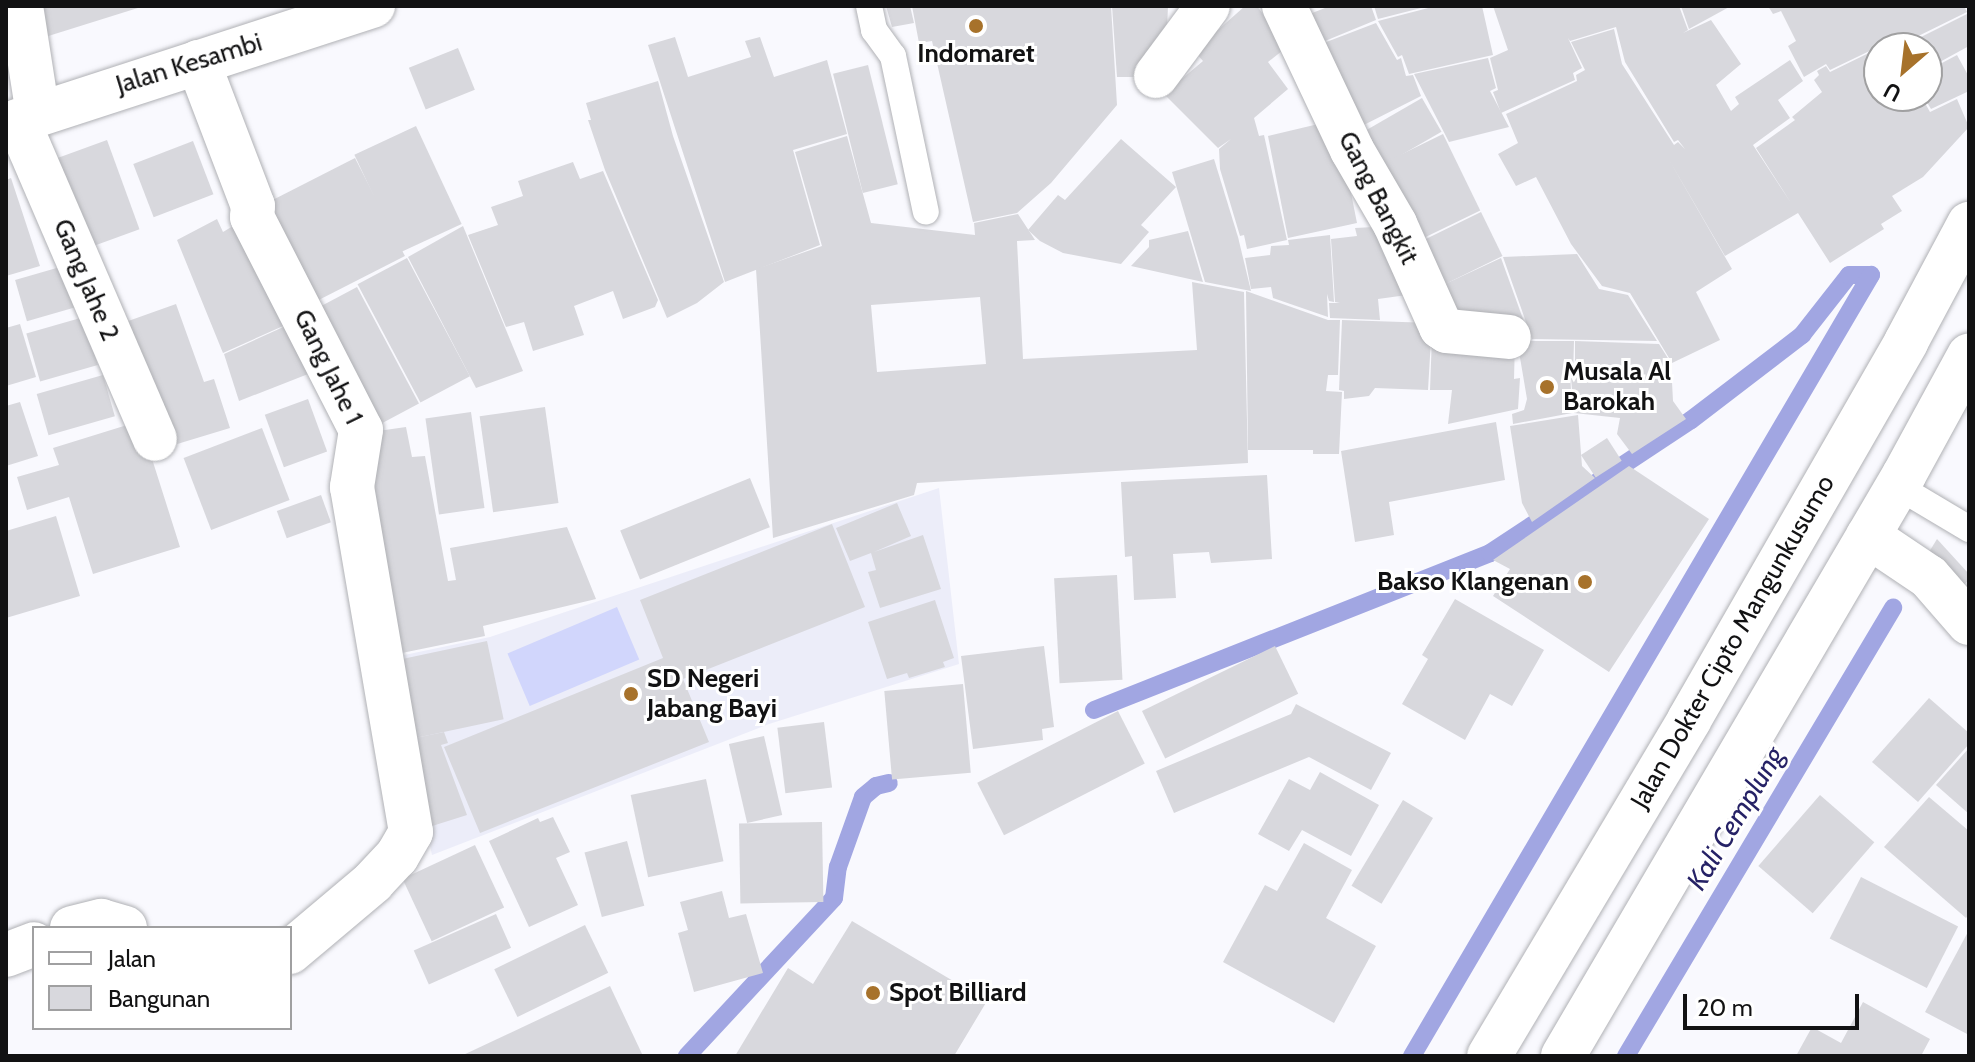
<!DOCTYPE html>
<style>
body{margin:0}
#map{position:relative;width:1975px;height:1062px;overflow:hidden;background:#f9f9fe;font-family:Cabin,sans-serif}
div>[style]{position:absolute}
.built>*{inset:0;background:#ecedf9}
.green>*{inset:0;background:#d1d6fc;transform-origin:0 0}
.stream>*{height:18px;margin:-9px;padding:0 9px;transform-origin:9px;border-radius:9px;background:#a1a6e2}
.building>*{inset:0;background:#d8d8dd;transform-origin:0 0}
.roads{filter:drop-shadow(0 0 2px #b0b1b5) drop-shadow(0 0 2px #b0b1b5)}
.lane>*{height:26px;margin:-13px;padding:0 13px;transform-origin:13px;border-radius:13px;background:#fff}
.street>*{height:44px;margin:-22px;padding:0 22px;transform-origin:22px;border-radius:22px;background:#fff}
.secondary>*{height:44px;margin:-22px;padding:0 22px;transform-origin:22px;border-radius:22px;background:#fff}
.primary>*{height:44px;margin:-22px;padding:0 22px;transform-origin:22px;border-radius:22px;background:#fff}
.dots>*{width:22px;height:22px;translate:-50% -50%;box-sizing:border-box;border:4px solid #fff;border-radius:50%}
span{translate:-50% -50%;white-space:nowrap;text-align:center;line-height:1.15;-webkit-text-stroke:6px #fff;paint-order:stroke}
.poi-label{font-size:26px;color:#121213;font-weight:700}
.left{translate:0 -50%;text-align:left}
.right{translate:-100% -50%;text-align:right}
.street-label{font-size:26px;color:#121213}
.water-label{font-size:28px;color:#262266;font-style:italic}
.frame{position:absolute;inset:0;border:8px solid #121213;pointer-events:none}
.legend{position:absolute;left:32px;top:926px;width:260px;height:104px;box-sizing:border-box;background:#fff;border:2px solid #a0a0a1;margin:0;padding:10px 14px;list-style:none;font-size:24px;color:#121213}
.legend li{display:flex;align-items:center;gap:16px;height:40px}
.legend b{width:40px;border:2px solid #a0a0a1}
.north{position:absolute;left:1863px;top:32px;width:80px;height:80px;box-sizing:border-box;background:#fff;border:2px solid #a0a0a1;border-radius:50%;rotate:208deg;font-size:22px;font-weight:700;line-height:32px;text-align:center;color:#121213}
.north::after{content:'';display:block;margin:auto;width:28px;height:36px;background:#a7722b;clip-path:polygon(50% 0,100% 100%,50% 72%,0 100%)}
.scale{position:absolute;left:1683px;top:994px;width:176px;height:36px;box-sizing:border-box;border:4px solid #121213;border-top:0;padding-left:10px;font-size:24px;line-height:28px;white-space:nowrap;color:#121213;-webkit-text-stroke:6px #fff;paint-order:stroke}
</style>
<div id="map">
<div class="built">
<i style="clip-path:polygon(939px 488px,959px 664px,769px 724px,432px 855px,390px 658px,490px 637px)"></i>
</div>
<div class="green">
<i style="left:617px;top:607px;width:57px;height:119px;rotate:67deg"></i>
</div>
<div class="stream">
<i style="left:1094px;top:710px;width:426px;rotate:-21.6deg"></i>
<i style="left:1490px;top:553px;width:241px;rotate:-33.5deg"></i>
<i style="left:1691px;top:420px;width:140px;rotate:-37.4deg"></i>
<i style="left:1802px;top:335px;width:76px;rotate:-51.9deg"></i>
<i style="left:1849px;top:275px;width:22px"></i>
<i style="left:687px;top:1056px;width:216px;rotate:-47.1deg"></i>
<i style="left:834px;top:898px;width:31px;rotate:-83deg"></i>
<i style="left:838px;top:867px;width:74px;rotate:-70.3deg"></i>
<i style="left:863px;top:797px;width:17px;rotate:-40deg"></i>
<i style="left:876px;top:786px;width:13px;rotate:-13deg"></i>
<i style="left:1412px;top:1056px;width:906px;rotate:-59.56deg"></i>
<i style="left:1626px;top:1056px;width:522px;rotate:-59.21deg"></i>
</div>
<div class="building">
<i style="clip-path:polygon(34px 6px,141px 6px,141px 7px,42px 38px)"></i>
<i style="clip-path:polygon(886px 6px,910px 6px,914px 23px,892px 27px)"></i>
<i style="clip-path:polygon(912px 6px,1111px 6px,1117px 105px,1051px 183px,1017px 213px,973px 222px,932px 41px,919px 43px)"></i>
<i style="clip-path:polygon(1112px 6px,1168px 6px,1166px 51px,1147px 77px,1117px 77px)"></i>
<i style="clip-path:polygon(1245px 6px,1257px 6px,1287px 47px,1268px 62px,1288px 89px,1254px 118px,1259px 136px,1264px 135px,1287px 240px,1247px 249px,1244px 235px,1240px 236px,1220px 169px,1219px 149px,1231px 139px,1218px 148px,1164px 94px,1203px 61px,1194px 51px,1203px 19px,1218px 30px)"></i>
<i style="clip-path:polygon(1330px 6px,1371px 6px,1376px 20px,1308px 48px,1297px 19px)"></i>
<i style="clip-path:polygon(1374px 6px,1425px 6px,1425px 7px,1378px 19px)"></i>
<i style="clip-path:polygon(1436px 6px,1482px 6px,1493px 55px,1409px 74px,1402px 55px,1398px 57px,1378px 21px)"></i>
<i style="clip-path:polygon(1493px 6px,1679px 6px,1688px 30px,1683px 33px,1711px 20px,1741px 64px,1716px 85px,1731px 111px,1739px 104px,1735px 97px,1790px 60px,1803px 81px,1778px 100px,1790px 118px,1753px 145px,1791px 203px,1756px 148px,1795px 120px,1792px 117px,1822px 92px,1814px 80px,1819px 75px,1817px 71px,1826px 66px,1830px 72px,1879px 48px,1879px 96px,1921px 96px,1930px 112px,1957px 99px,1969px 127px,1923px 177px,1892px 196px,1902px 211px,1881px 224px,1884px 229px,1830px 263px,1798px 213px,1725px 256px,1668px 158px,1732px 269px,1696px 292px,1720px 340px,1672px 363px,1630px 293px,1602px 286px,1571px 244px,1536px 177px,1516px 186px,1498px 154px,1518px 143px,1506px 114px,1577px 81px,1576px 75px,1585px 70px,1571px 42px,1614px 29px,1622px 64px,1674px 145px,1678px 142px,1685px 149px,1678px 140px,1674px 142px,1625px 62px,1616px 27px,1570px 41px,1568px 38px,1582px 68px,1573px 73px,1575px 80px,1501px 113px,1493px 92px,1498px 90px,1490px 58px,1508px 50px)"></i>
<i style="clip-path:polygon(1681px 6px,1731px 6px,1689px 29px)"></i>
<i style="clip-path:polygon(1768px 6px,1964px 6px,1967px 12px,1894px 48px,1882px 45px,1830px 70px,1826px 64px,1804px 77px,1788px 46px,1796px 41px,1781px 11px,1773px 14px)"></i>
<i style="clip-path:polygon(1969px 13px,1969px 46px,1927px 69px,1927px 48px,1899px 48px)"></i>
<i style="clip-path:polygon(1376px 23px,1397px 60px,1401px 58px,1406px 76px,1413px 75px,1421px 96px,1352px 131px,1308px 49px)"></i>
<i style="clip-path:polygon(675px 37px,688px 77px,751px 57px,745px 41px,760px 37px,774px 77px,827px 60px,847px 134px,793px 150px,820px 245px,725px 282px,648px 45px)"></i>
<i style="left:458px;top:48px;width:45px;height:53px;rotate:68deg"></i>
<i style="clip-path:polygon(1957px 55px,1969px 77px,1969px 91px,1931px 109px,1923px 96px,1927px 96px,1927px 71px)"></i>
<i style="clip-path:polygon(1488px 58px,1496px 88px,1490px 91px,1509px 127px,1449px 142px,1414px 74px)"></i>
<i style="left:868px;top:65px;width:123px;height:36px;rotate:76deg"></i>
<i style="clip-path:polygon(658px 81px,673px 136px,724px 282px,697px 303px,667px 318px,605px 170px,588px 120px,591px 120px,586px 103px)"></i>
<i style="left:1422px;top:98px;width:39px;height:78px;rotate:60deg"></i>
<i style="clip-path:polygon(1331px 121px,1341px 143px,1357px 223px,1288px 238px,1268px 136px)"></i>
<i style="left:416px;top:126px;width:108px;height:68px;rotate:65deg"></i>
<i style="left:1443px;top:134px;width:85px;height:82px;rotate:64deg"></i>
<i style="clip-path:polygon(evenodd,847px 136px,871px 223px,975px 235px,974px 223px,1018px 214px,1035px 240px,1017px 241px,1023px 359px,1197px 350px,1192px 282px,1244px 292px,1248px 463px,917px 483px,914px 495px,773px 538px,756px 269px,822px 246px,795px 152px,847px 136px,980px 297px,986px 364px,877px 372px,871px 305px,980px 297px)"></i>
<i style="clip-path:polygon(1121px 139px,1176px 187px,1141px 225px,1149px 232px,1121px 264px,1063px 253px,1040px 241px,1028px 230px,1058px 195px,1065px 200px)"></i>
<i style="left:107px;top:140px;width:95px;height:65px;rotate:70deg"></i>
<i style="left:193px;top:141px;width:57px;height:64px;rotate:69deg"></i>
<i style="left:355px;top:158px;width:110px;height:115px;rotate:63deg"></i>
<i style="clip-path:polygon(1214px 159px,1238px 237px,1251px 291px,1205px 282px,1172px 172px)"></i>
<i style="clip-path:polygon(573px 162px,580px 179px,603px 171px,658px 300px,655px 307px,623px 319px,613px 291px,574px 306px,584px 335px,533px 351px,524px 322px,506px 327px,468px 235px,498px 225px,491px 207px,523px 196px,518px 181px)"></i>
<i style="clip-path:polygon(11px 178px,40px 266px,6px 276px,6px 180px)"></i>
<i style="left:1481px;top:212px;width:49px;height:75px;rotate:64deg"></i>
<i style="clip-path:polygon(248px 217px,301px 318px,223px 353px,177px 240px,217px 219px,223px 232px)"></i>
<i style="clip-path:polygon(463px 226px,523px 371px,476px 388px,408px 257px)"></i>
<i style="clip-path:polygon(1393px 226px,1407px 295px,1378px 299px,1380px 320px,1330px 318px,1329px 303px,1340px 303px,1335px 302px,1331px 239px,1357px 236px,1355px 228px)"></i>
<i style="clip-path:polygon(1188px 231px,1203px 282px,1131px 266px,1149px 247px,1149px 240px)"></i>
<i style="clip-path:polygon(1330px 235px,1334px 302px,1329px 301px,1327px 294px,1328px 317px,1273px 298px,1271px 287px,1251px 289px,1245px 258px,1270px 255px,1271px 246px,1289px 245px,1288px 240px)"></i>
<i style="clip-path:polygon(1577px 254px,1599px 289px,1628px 295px,1657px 341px,1532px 339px,1503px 257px)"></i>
<i style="left:407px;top:258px;width:134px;height:56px;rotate:62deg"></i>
<i style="clip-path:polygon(1501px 258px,1527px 330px,1449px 329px,1432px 290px)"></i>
<i style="left:67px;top:265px;width:43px;height:54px;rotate:74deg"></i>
<i style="left:357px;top:287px;width:132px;height:59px;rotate:62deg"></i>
<i style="clip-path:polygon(1246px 291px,1328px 320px,1340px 320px,1338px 375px,1328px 375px,1326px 391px,1342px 392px,1339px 454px,1313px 454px,1313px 450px,1248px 450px)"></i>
<i style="clip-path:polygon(176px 304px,204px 382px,214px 379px,230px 428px,164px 448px,117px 325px)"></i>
<i style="left:84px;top:317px;width:50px;height:60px;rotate:74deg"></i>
<i style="clip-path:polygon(301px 319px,326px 367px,239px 401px,224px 354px)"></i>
<i style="clip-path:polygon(1342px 320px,1432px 323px,1428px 390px,1375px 388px,1369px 396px,1344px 399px,1344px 391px,1339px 390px)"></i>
<i style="clip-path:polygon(20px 324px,36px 377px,6px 386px,6px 328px)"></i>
<i style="clip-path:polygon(1516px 334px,1530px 341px,1574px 341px,1573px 376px,1570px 369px,1572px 413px,1513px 424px,1512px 414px,1524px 410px,1527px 399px)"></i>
<i style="clip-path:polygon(1432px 336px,1515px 341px,1514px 379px,1520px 378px,1518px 409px,1448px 424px,1452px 390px,1430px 390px)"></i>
<i style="clip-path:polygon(1575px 341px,1659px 344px,1671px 363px,1673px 401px,1686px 419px,1632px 454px,1617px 434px,1620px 418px,1574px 413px,1571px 378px,1575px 378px)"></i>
<i style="left:103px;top:375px;width:43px;height:69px;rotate:74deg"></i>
<i style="left:308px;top:399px;width:56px;height:46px;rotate:70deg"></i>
<i style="clip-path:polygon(20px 402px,38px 456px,6px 466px,6px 406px)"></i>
<i style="left:545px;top:407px;width:97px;height:66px;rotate:82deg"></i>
<i style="left:471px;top:412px;width:97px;height:46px;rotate:82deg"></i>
<i style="clip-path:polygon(1578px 415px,1582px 466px,1595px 478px,1532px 522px,1522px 503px,1510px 426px)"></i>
<i style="clip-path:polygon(140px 421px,180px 547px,93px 574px,69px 497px,27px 510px,17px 477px,59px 465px,53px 448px)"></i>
<i style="clip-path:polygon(1496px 422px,1505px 480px,1389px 502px,1394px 535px,1355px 542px,1341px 451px)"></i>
<i style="clip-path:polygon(406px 427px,412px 457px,425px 456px,448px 581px,456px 580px,450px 548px,567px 527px,596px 599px,483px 626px,485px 636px,392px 655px,358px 467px,371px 432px)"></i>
<i style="left:262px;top:428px;width:77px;height:84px;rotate:69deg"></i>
<i style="left:1607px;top:438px;width:27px;height:31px;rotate:57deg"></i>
<i style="clip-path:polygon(1629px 466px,1709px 519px,1609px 672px,1493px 596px,1510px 569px,1493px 560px)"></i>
<i style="clip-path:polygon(1267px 475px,1272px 559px,1211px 563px,1209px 552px,1173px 554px,1176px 598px,1134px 600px,1132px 556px,1125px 557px,1121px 482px)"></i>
<i style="left:750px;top:478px;width:53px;height:140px;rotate:68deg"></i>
<i style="left:321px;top:495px;width:29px;height:47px;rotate:70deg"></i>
<i style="clip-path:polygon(897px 503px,911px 536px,874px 552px,923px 535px,941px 589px,880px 608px,868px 572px,876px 570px,871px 553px,850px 561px,836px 528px)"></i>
<i style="clip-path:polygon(56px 516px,80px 596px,6px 618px,6px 531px)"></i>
<i style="clip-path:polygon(832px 524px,865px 607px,683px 679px,709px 742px,480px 833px,444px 747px,663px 658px,640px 600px)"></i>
<i style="clip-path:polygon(1937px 539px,1969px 574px,1969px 580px,1959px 589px,1926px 557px)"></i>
<i style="left:1117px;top:575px;width:105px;height:63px;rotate:87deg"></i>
<i style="clip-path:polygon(1455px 599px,1544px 650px,1512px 706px,1490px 694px,1465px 740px,1402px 704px,1428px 659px,1422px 655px)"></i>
<i style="clip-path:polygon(935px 600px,954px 658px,943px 662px,945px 667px,909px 678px,907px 673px,887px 679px,868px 622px)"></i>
<i style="left:487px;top:641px;width:80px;height:95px;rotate:78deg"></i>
<i style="clip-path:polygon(1044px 646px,1054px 727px,1042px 729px,1043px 740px,973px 749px,961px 656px)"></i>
<i style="left:1275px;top:646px;width:53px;height:148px;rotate:64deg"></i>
<i style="left:963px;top:684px;width:89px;height:79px;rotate:85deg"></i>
<i style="clip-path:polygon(1929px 698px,1969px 733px,1969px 744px,1918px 802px,1872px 762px)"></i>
<i style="clip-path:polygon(1296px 704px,1391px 753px,1371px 790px,1309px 757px,1174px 813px,1156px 771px,1291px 714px)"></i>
<i style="left:1118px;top:711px;width:59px;height:158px;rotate:63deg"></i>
<i style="left:824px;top:722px;width:66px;height:47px;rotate:83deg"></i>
<i style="clip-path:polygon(444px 732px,448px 743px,441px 745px,467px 815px,429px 827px,410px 739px)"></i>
<i style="left:764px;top:736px;width:81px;height:36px;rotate:77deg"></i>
<i style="clip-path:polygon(1969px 748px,1969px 814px,1936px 785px)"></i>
<i style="clip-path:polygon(1320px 772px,1379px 805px,1351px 856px,1302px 830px,1289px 851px,1258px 834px,1289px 779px,1310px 790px)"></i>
<i style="left:706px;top:779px;width:84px;height:77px;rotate:78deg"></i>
<i style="left:1820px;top:795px;width:72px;height:94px;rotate:41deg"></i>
<i style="clip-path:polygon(1929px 797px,1969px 831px,1969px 914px,1966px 918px,1884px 847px)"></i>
<i style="left:1403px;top:800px;width:35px;height:100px;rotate:31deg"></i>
<i style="clip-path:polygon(553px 817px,570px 852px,556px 858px,578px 905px,529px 927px,489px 841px,538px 818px,540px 822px)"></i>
<i style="left:822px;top:822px;width:80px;height:83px;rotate:89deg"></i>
<i style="left:627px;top:841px;width:67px;height:44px;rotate:75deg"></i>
<i style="clip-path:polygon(1304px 843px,1352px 870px,1326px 918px,1376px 946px,1334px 1023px,1223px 962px,1265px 885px,1277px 891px)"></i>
<i style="left:475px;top:845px;width:69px;height:80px;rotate:65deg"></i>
<i style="left:1861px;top:877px;width:109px;height:69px;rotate:27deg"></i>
<i style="clip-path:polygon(722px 891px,729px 918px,746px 914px,763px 973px,694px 992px,678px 933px,688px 930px,680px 902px)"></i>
<i style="left:496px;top:914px;width:37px;height:90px;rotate:66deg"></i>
<i style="clip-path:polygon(852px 921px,987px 1001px,954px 1056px,735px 1056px,788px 968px,813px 984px)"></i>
<i style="left:585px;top:925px;width:53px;height:101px;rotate:64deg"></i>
<i style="clip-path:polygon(1969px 930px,1969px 1035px,1925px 1012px)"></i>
<i style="clip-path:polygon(610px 986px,643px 1056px,461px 1056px)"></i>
<i style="clip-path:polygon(1863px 1002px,1930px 1039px,1921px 1056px,1796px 1056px,1812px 1027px,1841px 1043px)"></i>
</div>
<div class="roads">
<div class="lane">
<i style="left:869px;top:6px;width:25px;rotate:78deg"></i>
<i style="left:874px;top:30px;width:32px;rotate:54deg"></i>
<i style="left:893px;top:56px;width:159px;rotate:78.1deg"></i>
<i style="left:1897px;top:486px;width:84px;rotate:30.8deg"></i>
</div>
<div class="street">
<i style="left:21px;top:6px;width:109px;rotate:81.1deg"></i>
<i style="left:1284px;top:6px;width:159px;rotate:64.7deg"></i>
<i style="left:1352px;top:150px;width:86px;rotate:59.8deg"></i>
<i style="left:1395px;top:224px;width:113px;rotate:65.9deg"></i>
<i style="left:1441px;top:327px;width:7px;rotate:34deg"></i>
<i style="left:1447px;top:331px;width:62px;rotate:5.5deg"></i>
<i style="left:198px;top:62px;width:154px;rotate:69.1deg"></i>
<i style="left:253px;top:206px;width:11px;rotate:95deg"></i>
<i style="left:252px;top:217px;width:239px;rotate:62.9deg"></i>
<i style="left:361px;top:430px;width:58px;rotate:99deg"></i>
<i style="left:352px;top:487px;width:350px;rotate:80.3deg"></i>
<i style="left:411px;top:832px;width:28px;rotate:120deg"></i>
<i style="left:397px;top:856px;width:35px;rotate:133deg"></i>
<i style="left:373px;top:882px;width:109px;rotate:139.9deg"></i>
<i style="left:1156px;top:76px;width:87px;rotate:-53.4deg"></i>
<i style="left:18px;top:121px;width:346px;rotate:66.7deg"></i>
<i style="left:1868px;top:536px;width:73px;rotate:33.9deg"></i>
<i style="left:1929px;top:577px;width:61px;rotate:49deg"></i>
<i style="left:72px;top:928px;width:30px;rotate:-14deg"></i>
<i style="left:101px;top:921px;width:25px;rotate:16deg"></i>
<i style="left:6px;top:955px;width:30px;rotate:-21deg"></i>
</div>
<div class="secondary">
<i style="left:1489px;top:1056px;width:391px;rotate:-59.2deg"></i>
<i style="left:1689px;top:720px;width:436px;rotate:-60.1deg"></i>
<i style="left:1906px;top:342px;width:134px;rotate:-61.9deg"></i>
<i style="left:1563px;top:1056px;width:674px;rotate:-59.59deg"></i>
<i style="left:1904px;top:475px;width:136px;rotate:-61.4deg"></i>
</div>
<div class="primary">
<i style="left:6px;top:125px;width:386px;rotate:-18deg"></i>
</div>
</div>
<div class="dots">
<i style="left:976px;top:26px;background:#a7722b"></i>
<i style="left:1547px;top:387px;background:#a7722b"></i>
<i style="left:1585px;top:582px;background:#a7722b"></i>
<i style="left:631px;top:694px;background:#a7722b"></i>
<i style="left:873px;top:993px;background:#a7722b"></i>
</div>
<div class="poi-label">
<span style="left:976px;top:54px">Indomaret</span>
<span class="left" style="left:1563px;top:387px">Musala Al<br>Barokah</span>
<span class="right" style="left:1569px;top:582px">Bakso Klangenan</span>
<span class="left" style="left:647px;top:694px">SD Negeri<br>Jabang Bayi</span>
<span class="left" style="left:889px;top:993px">Spot Billiard</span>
</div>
<div class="street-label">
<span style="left:189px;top:64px;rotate:-17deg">Jalan Kesambi</span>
<span style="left:1378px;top:198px;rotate:63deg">Gang Bangkit</span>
<span style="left:86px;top:280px;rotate:67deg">Gang Jahe 2</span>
<span style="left:328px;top:367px;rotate:64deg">Gang Jahe 1</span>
<span style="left:1733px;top:642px;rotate:-60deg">Jalan Dokter Cipto Mangunkusumo</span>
</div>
<div class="water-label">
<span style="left:1735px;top:818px;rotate:-59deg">Kali Cemplung</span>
</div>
<div class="frame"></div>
<ul class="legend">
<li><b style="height:10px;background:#fff"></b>Jalan</li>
<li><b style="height:22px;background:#d8d8dd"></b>Bangunan</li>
</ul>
<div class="north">U</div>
<div class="scale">20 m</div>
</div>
